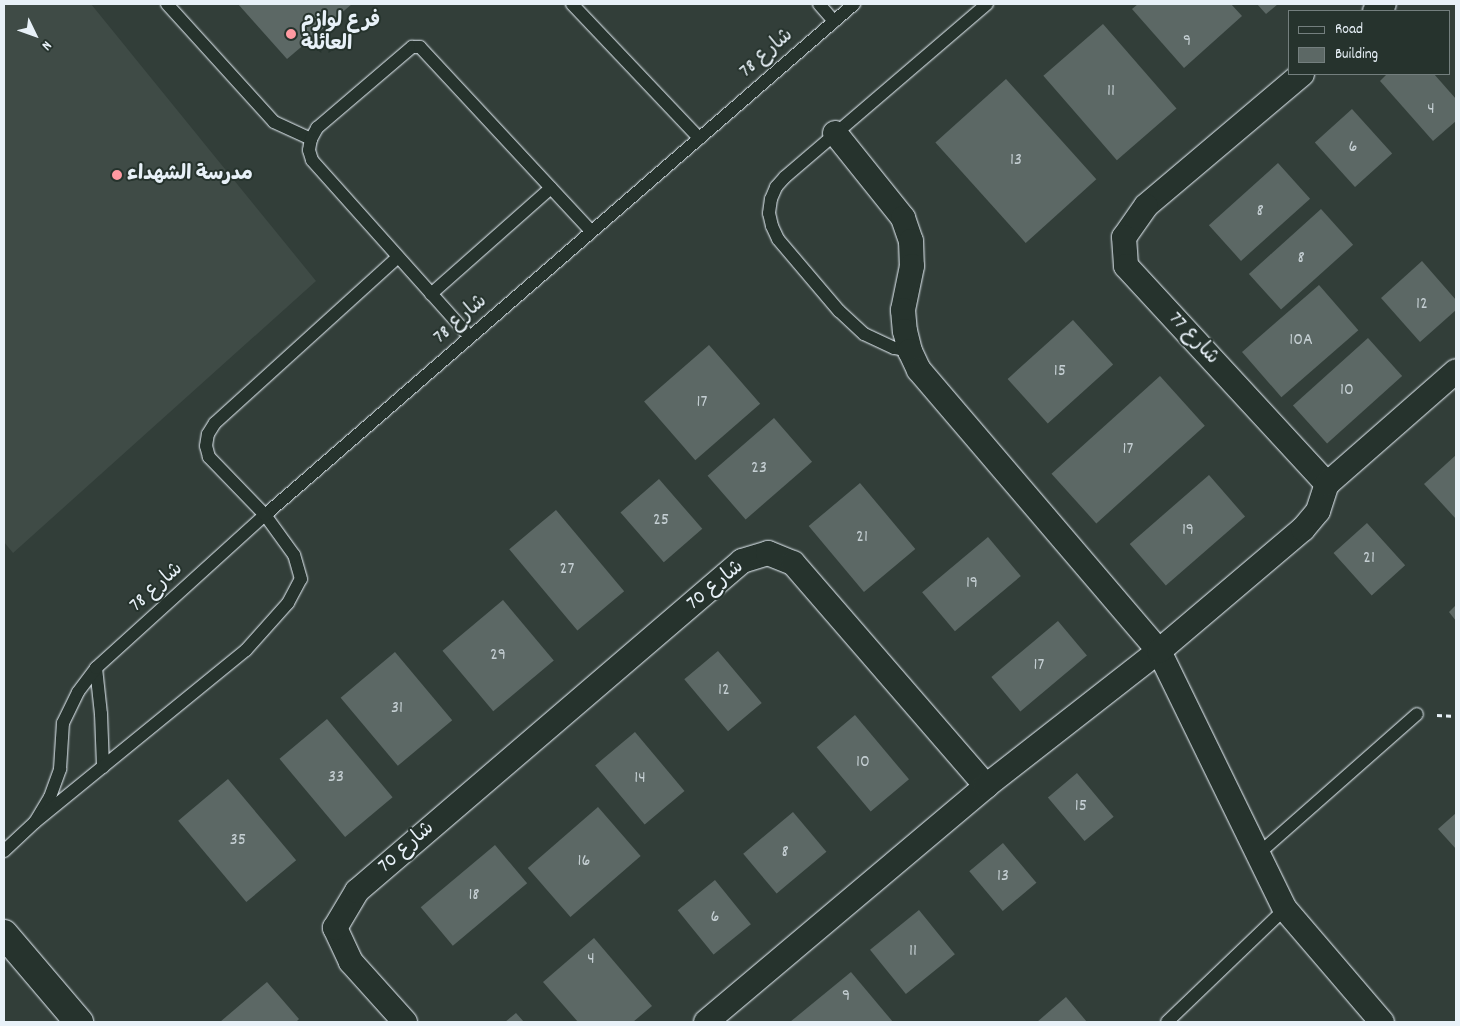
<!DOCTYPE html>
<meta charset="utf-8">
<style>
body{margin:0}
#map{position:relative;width:1460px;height:1026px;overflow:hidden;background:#323e39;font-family:Dekko,"Playpen Sans Arabic",sans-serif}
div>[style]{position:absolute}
.built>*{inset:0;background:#3f4b46}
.building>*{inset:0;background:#5c6865;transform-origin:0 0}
.path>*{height:3px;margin-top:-1.5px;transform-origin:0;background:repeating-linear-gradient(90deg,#e8f1f8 0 5px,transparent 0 9px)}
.roads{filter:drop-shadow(0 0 1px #e8f1f8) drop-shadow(0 0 1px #e8f1f8)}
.service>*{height:12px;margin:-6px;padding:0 6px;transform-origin:6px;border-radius:6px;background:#26332d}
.minor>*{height:24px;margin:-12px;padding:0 12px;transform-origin:12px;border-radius:12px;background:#26332d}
.tertiary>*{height:28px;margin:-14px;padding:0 14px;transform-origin:14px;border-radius:14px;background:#26332d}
.dots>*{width:14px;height:14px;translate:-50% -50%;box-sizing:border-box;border:2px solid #26332d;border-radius:50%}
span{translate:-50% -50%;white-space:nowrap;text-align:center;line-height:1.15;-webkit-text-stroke:4px #26332d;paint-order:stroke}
.number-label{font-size:18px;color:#c5cfd3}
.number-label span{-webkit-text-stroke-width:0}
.poi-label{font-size:20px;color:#e8f1f8;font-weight:700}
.left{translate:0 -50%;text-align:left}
.street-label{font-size:20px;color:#e8f1f8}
.frame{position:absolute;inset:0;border:5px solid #e8f1f8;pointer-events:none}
.legend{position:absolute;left:1288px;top:10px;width:162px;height:65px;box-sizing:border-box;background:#26332d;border:1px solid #747f7e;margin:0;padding:6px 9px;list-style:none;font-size:15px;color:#e8f1f8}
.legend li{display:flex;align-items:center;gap:10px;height:25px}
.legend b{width:25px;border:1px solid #747f7e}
.north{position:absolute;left:10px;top:10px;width:50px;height:50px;-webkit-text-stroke:4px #26332d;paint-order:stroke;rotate:132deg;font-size:14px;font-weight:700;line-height:20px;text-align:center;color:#e8f1f8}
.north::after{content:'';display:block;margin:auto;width:18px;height:22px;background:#e8f1f8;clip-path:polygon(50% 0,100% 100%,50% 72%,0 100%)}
</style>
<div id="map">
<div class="built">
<i style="clip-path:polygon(4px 4px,91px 4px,316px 281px,13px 553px,4px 542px)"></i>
</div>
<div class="building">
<i style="clip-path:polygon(238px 4px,352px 4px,287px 59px)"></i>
<i style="clip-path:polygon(1138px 4px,1231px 4px,1242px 16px,1184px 68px,1132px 9px)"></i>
<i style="clip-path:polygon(1257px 4px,1278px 4px,1266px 14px)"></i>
<i style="left:1103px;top:24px;width:112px;height:79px;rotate:49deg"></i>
<i style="clip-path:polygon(1387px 74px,1434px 74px,1456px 99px,1456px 121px,1433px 141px,1380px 81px)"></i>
<i style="left:1006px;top:79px;width:135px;height:95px;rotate:48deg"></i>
<i style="left:1352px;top:109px;width:60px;height:50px;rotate:48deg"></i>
<i style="left:1278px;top:163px;width:48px;height:93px;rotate:48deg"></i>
<i style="left:1321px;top:209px;width:48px;height:97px;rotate:48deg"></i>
<i style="clip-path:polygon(1422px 261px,1456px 300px,1456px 310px,1420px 342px,1381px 298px)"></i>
<i style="left:1319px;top:285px;width:60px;height:102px;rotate:49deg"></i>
<i style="left:1073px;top:320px;width:60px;height:88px;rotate:48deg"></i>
<i style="left:1368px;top:338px;width:51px;height:101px;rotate:48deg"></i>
<i style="left:709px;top:345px;width:78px;height:86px;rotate:49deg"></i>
<i style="left:1160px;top:376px;width:67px;height:146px;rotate:48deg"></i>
<i style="left:774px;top:418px;width:58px;height:88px;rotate:49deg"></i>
<i style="clip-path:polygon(1456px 455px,1456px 519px,1424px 484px)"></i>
<i style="left:1209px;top:475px;width:55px;height:105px;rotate:49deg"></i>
<i style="left:659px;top:479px;width:66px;height:51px;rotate:49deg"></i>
<i style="left:860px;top:483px;width:86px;height:67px;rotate:50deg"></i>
<i style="left:556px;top:510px;width:106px;height:61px;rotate:50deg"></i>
<i style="left:1367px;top:523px;width:57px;height:45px;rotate:48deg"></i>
<i style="left:988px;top:537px;width:51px;height:86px;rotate:50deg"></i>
<i style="left:503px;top:600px;width:79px;height:79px;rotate:50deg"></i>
<i style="clip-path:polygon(1456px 605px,1456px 621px,1449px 612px)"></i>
<i style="left:1058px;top:621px;width:45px;height:87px;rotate:50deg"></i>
<i style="left:718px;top:651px;width:68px;height:44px;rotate:50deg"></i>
<i style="left:395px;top:652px;width:89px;height:71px;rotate:50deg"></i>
<i style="left:855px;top:715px;width:84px;height:50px;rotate:50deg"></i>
<i style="left:327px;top:719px;width:102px;height:62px;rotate:50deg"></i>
<i style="left:635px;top:732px;width:77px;height:52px;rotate:50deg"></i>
<i style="left:1077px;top:773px;width:57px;height:38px;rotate:50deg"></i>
<i style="left:228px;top:779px;width:106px;height:65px;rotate:50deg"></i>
<i style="left:598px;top:807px;width:65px;height:93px;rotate:49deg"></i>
<i style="left:793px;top:812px;width:52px;height:65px;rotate:50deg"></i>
<i style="clip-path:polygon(1456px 813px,1456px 849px,1438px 829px)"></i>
<i style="left:1003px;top:843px;width:52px;height:44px;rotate:50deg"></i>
<i style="left:495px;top:845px;width:50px;height:97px;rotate:50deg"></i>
<i style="left:715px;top:880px;width:57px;height:48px;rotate:51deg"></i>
<i style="left:919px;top:910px;width:57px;height:63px;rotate:51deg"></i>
<i style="clip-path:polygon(594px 938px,652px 1006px,633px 1022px,578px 1022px,543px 982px)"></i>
<i style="clip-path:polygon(851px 972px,893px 1022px,790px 1022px)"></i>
<i style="clip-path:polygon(267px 982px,299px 1019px,296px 1022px,220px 1022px)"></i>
<i style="clip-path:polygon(1066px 997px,1087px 1022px,1037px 1022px)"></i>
<i style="clip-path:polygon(516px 1013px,524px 1022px,505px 1022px)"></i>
</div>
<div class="path">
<i style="left:1437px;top:715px;width:19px;rotate:3deg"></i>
</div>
<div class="roads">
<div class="service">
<i style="left:167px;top:4px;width:159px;rotate:47.8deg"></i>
<i style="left:274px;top:122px;width:41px;rotate:24.7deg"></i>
<i style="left:572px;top:4px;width:185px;rotate:46.5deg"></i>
<i style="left:819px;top:4px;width:23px;rotate:49deg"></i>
<i style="left:431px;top:294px;width:160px;rotate:-41.5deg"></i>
<i style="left:470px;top:337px;width:237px;rotate:-131.8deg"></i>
<i style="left:312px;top:160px;width:10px;rotate:-107deg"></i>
<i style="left:309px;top:150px;width:11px;rotate:-80deg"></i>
<i style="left:311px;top:139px;width:13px;rotate:-61deg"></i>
<i style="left:317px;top:128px;width:125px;rotate:-40.5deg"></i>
<i style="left:412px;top:47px;width:8px"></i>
<i style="left:420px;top:47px;width:251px;rotate:47.1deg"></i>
<i style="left:910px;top:351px;width:16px;rotate:-169deg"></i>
<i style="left:894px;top:348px;width:33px;rotate:-155deg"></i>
<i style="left:864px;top:334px;width:34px;rotate:-137deg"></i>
<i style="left:839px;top:311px;width:94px;rotate:-130.3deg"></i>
<i style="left:778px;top:239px;width:14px;rotate:-115deg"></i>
<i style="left:772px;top:226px;width:13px;rotate:-103deg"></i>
<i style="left:769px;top:213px;width:14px;rotate:-82deg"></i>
<i style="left:771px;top:199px;width:13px;rotate:-67deg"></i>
<i style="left:776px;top:187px;width:13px;rotate:-48deg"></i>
<i style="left:785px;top:177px;width:266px;rotate:-40.6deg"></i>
<i style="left:96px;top:668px;width:46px;rotate:83.8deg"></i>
<i style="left:101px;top:714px;width:53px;rotate:87.8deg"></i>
<i style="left:35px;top:822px;width:29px;rotate:-59deg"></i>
<i style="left:50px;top:797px;width:30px;rotate:-70deg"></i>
<i style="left:60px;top:769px;width:46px;rotate:-86.3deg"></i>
<i style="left:63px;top:723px;width:34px;rotate:-64deg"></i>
<i style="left:78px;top:692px;width:30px;rotate:-53deg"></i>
<i style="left:96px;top:668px;width:228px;rotate:-42.2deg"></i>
<i style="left:265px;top:515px;width:780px;rotate:-40.94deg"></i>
<i style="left:4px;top:851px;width:42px;rotate:-43.1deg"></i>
<i style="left:35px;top:822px;width:272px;rotate:-39.2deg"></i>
<i style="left:246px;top:650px;width:63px;rotate:-48.2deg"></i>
<i style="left:288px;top:603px;width:27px;rotate:-62deg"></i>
<i style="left:301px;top:579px;width:25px;rotate:-106deg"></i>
<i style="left:294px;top:555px;width:49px;rotate:-125.9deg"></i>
<i style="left:265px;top:515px;width:81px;rotate:-134deg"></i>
<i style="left:209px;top:457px;width:11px;rotate:-105deg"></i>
<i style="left:206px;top:446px;width:12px;rotate:-81deg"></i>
<i style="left:208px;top:434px;width:13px;rotate:-58deg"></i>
<i style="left:215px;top:423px;width:247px;rotate:-42.2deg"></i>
<i style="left:1257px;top:855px;width:213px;rotate:-41.4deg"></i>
<i style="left:1167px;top:1022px;width:163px;rotate:-43.8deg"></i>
</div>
<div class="minor">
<i style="left:1375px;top:11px;width:11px;rotate:-38deg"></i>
<i style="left:1302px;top:74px;width:204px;rotate:139.8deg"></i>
<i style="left:1146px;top:206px;width:38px;rotate:125deg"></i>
<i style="left:1124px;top:237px;width:29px;rotate:86deg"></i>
<i style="left:1126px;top:266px;width:297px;rotate:47.3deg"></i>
<i style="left:835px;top:133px;width:109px;rotate:51.3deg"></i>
<i style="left:903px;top:218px;width:24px;rotate:71deg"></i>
<i style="left:911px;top:241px;width:25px;rotate:88deg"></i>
<i style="left:912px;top:266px;width:45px;rotate:101.6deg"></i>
<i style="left:903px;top:310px;width:21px;rotate:85deg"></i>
<i style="left:905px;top:331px;width:21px;rotate:76deg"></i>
<i style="left:910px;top:351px;width:21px;rotate:65deg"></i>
<i style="left:919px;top:370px;width:370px;rotate:49.5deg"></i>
<i style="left:1159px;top:651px;width:287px;rotate:64deg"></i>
<i style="left:1285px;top:909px;width:149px;rotate:49.4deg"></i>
<i style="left:405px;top:1022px;width:81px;rotate:-132deg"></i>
<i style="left:351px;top:962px;width:38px;rotate:-115deg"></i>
<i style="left:335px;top:928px;width:43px;rotate:-59.3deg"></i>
<i style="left:357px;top:891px;width:507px;rotate:-40.6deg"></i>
<i style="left:742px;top:561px;width:27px;rotate:-17deg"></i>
<i style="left:768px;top:553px;width:27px;rotate:22deg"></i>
<i style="left:793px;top:563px;width:295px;rotate:49.1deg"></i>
<i style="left:706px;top:1022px;width:366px;rotate:-40.1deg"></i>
<i style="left:986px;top:786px;width:219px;rotate:-38deg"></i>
<i style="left:1159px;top:651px;width:189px;rotate:-40.3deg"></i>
<i style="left:1303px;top:529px;width:23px;rotate:-50deg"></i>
<i style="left:1318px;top:511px;width:28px;rotate:-72deg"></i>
<i style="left:1327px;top:484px;width:171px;rotate:-41.2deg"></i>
</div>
<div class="tertiary">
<i style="left:4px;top:934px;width:116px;rotate:49.6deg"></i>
</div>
</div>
<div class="dots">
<i style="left:291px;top:34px;background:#ff9aa2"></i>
<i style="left:117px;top:175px;background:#ff9aa2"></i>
</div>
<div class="number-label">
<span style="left:1187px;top:42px">9</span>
<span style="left:1111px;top:92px">11</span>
<span style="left:1431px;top:110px">4</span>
<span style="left:1353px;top:148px">6</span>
<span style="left:1016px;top:161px">13</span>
<span style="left:1260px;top:212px">8</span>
<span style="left:1301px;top:259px">8</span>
<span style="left:1422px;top:305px">12</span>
<span style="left:1301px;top:341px">10A</span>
<span style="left:1060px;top:372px">15</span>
<span style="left:1347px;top:391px">10</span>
<span style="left:702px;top:403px">17</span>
<span style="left:1128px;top:450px">17</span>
<span style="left:759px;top:469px">23</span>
<span style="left:661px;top:521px">25</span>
<span style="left:1188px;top:531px">19</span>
<span style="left:862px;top:538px">21</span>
<span style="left:1369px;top:559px">21</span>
<span style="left:567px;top:570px">27</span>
<span style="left:972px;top:584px">19</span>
<span style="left:498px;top:656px">29</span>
<span style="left:1039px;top:666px">17</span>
<span style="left:724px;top:691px">12</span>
<span style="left:397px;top:709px">31</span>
<span style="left:863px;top:763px">10</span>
<span style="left:336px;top:778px">33</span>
<span style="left:640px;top:779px">14</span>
<span style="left:1081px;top:807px">15</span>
<span style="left:238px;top:841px">35</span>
<span style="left:785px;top:853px">8</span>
<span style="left:584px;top:862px">16</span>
<span style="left:1003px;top:877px">13</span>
<span style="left:474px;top:896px">18</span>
<span style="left:715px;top:918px">6</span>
<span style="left:913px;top:952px">11</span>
<span style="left:591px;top:960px">4</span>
<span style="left:846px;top:997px">9</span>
</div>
<div class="poi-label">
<span class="left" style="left:301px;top:34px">فرع لوازم<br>العائلة</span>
<span class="left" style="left:127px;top:175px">مدرسة الشهداء</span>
</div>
<div class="street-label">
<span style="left:767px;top:54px;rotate:-41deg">شارع 78</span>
<span style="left:461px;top:320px;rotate:-41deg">شارع 78</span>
<span style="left:1193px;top:339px;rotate:47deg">شارع 77</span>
<span style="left:716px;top:586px;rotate:-39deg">شارع 70</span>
<span style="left:157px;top:588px;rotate:-42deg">شارع 78</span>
<span style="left:407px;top:848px;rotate:-41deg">شارع 70</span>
</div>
<div class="frame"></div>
<ul class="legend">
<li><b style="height:6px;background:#26332d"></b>Road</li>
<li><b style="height:14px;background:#5c6865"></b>Building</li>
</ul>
<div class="north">N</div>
</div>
